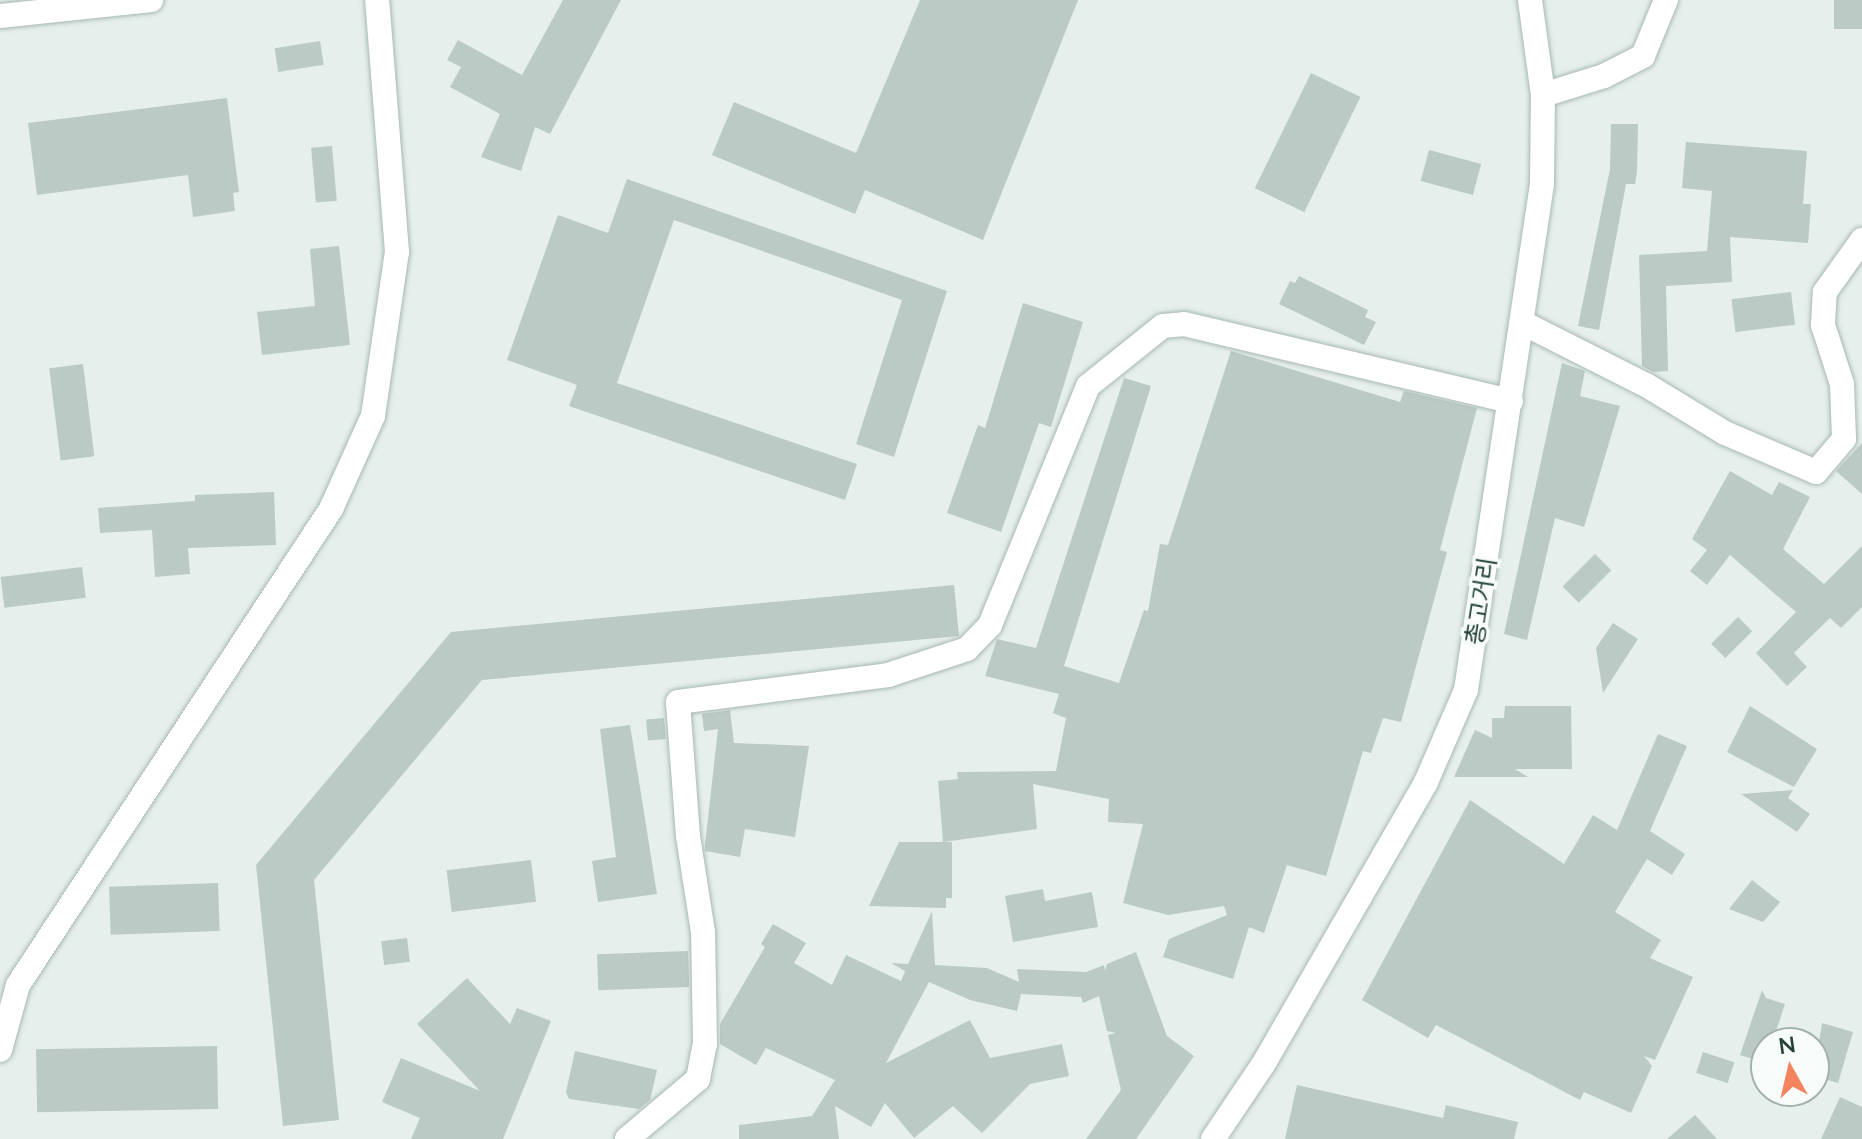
<!DOCTYPE html>
<meta charset="utf-8">
<style>
body{margin:0}
#map{position:relative;width:1862px;height:1139px;overflow:hidden;background:#e6efeb;font-family:Lato,"Noto Sans KR",sans-serif}
div>[style]{position:absolute}
.building>*{inset:0;background:#bbcac4;transform-origin:0 0}
.roads{filter:drop-shadow(0 0 2px #a8b8b2) drop-shadow(0 0 2px #a8b8b2)}
.minor>*{height:24px;margin:-12px;padding:0 12px;transform-origin:12px;border-radius:12px;background:#fff}
span{translate:-50% -50%;white-space:nowrap;text-align:center;line-height:1.15;-webkit-text-stroke:7px #f7fbf9;paint-order:stroke}
.street-label{font-size:24px;color:#24423a}
.north{position:absolute;left:1750px;top:1027px;width:80px;height:80px;box-sizing:border-box;background:#f7fbf9;border:2px solid #a3b1ad;border-radius:50%;rotate:352deg;font-size:22px;font-weight:700;line-height:32px;text-align:center;color:#24423a}
.north::after{content:'';display:block;margin:auto;width:28px;height:36px;background:#f4845f;clip-path:polygon(50% 0,100% 100%,50% 72%,0 100%)}
</style>
<div id="map">
<div class="building">
<i style="clip-path:polygon(563px 0,621px 0,550px 134px,535px 127px,521px 171px,481px 157px,500px 114px,450px 87px,461px 67px,447px 60px,458px 40px,522px 75px)"></i>
<i style="clip-path:polygon(920px 0,1078px 0,983px 240px,865px 190px,855px 214px,712px 155px,734px 102px,856px 153px)"></i>
<i style="left:1834px;top:0;width:28px;height:29px"></i>
<i style="left:320px;top:41px;width:24px;height:46px;rotate:81deg"></i>
<i style="left:1311px;top:73px;width:55px;height:128px;rotate:26deg"></i>
<i style="clip-path:polygon(227px 98px,239px 192px,233px 193px,235px 211px,193px 217px,188px 175px,37px 195px,28px 123px)"></i>
<i style="clip-path:polygon(1611px 124px,1638px 124px,1637px 172px,1635px 184px,1626px 184px,1599px 330px,1578px 326px,1610px 169px)"></i>
<i style="clip-path:polygon(1686px 142px,1807px 151px,1803px 204px,1811px 204px,1808px 243px,1730px 237px,1732px 282px,1666px 286px,1668px 371px,1653px 372px,1642px 366px,1639px 255px,1707px 251px,1712px 191px,1682px 188px)"></i>
<i style="left:332px;top:146px;width:55px;height:21px;rotate:85deg"></i>
<i style="left:1429px;top:150px;width:54px;height:32px;rotate:15deg"></i>
<i style="clip-path:polygon(627px 179px,947px 291px,894px 457px,856px 444px,902px 300px,674px 220px,617px 383px,857px 464px,845px 500px,569px 406px,577px 385px,507px 360px,558px 215px,608px 233px)"></i>
<i style="clip-path:polygon(339px 246px,350px 345px,262px 355px,257px 312px,315px 306px,310px 249px)"></i>
<i style="clip-path:polygon(1299px 276px,1368px 310px,1365px 317px,1376px 322px,1364px 345px,1279px 304px,1290px 281px,1295px 283px)"></i>
<i style="left:1791px;top:292px;width:33px;height:60px;rotate:83deg"></i>
<i style="clip-path:polygon(1023px 303px,1083px 322px,1051px 427px,1039px 423px,1001px 532px,947px 513px,978px 425px,985px 428px)"></i>
<i style="clip-path:polygon(1231px 351px,1400px 402px,1404px 391px,1477px 408px,1440px 550px,1447px 552px,1401px 722px,1383px 718px,1371px 753px,1363px 751px,1326px 876px,1287px 865px,1264px 933px,1249px 927px,1233px 979px,1163px 957px,1169px 939px,1227px 915px,1224px 906px,1168px 915px,1123px 903px,1143px 824px,1108px 822px,1109px 799px,1033px 784px,1037px 829px,943px 842px,938px 781px,958px 779px,957px 772px,1056px 771px,1066px 718px,1053px 713px,1059px 694px,985px 676px,997px 639px,1036px 648px,1124px 378px,1151px 386px,1064px 666px,1119px 683px,1144px 610px,1148px 611px,1160px 544px,1168px 545px)"></i>
<i style="clip-path:polygon(1562px 363px,1585px 371px,1580px 396px,1620px 406px,1584px 527px,1555px 518px,1527px 640px,1504px 634px)"></i>
<i style="left:83px;top:364px;width:93px;height:34px;rotate:83deg"></i>
<i style="clip-path:polygon(1862px 443px,1862px 494px,1836px 471px)"></i>
<i style="clip-path:polygon(1730px 471px,1772px 495px,1779px 482px,1810px 497px,1783px 549px,1824px 584px,1862px 546px,1862px 607px,1841px 628px,1830px 618px,1794px 653px,1807px 667px,1787px 686px,1756px 653px,1796px 612px,1730px 555px,1707px 585px,1690px 571px,1707px 550px,1692px 539px)"></i>
<i style="clip-path:polygon(274px 492px,276px 545px,188px 548px,190px 574px,155px 577px,152px 530px,100px 533px,98px 508px,195px 501px,195px 495px)"></i>
<i style="left:1595px;top:554px;width:23px;height:46px;rotate:45deg"></i>
<i style="left:82px;top:567px;width:31px;height:82px;rotate:83deg"></i>
<i style="clip-path:polygon(954px 585px,959px 636px,482px 680px,314px 880px,339px 1120px,283px 1126px,256px 865px,451px 632px)"></i>
<i style="left:1738px;top:617px;width:20px;height:38px;rotate:45deg"></i>
<i style="clip-path:polygon(1613px 623px,1638px 639px,1603px 693px,1596px 648px)"></i>
<i style="clip-path:polygon(1505px 706px,1571px 706px,1572px 769px,1515px 769px,1528px 777px,1454px 777px,1475px 730px,1492px 738px,1492px 718px,1504px 718px)"></i>
<i style="clip-path:polygon(1750px 706px,1817px 749px,1794px 787px,1727px 752px)"></i>
<i style="clip-path:polygon(730px 710px,734px 743px,809px 746px,795px 837px,745px 829px,740px 857px,705px 851px,705px 845px,718px 729px,704px 731px,702px 714px)"></i>
<i style="left:664px;top:718px;width:21px;height:18px;rotate:85deg"></i>
<i style="clip-path:polygon(630px 725px,657px 894px,598px 902px,592px 861px,616px 857px,600px 729px)"></i>
<i style="clip-path:polygon(1658px 734px,1687px 746px,1650px 831px,1685px 854px,1672px 875px,1647px 859px,1615px 912px,1661px 940px,1650px 958px,1693px 977px,1655px 1060px,1644px 1056px,1652px 1066px,1631px 1113px,1584px 1092px,1580px 1100px,1436px 1025px,1428px 1038px,1362px 1000px,1470px 800px,1564px 864px,1593px 815px,1617px 830px)"></i>
<i style="clip-path:polygon(1793px 790px,1788px 798px,1810px 814px,1797px 832px,1741px 794px)"></i>
<i style="clip-path:polygon(899px 842px,952px 842px,952px 898px,946px 898px,946px 908px,869px 906px)"></i>
<i style="left:531px;top:860px;width:42px;height:85px;rotate:83deg"></i>
<i style="clip-path:polygon(1752px 880px,1780px 902px,1763px 922px,1729px 909px)"></i>
<i style="left:218px;top:883px;width:48px;height:109px;rotate:88deg"></i>
<i style="clip-path:polygon(1043px 889px,1045px 901px,1092px 892px,1098px 927px,1013px 942px,1005px 896px)"></i>
<i style="clip-path:polygon(932px 911px,935px 965px,987px 968px,1019px 982px,1017px 969px,1086px 972px,1104px 965px,1105px 971px,1107px 964px,1136px 952px,1167px 1036px,1194px 1056px,1136px 1139px,1086px 1139px,1121px 1090px,1108px 1035px,1116px 1033px,1107px 1031px,1099px 996px,1083px 1003px,1081px 997px,1021px 994px,1017px 1011px,970px 1000px,929px 982px,886px 1063px,970px 1020px,990px 1058px,1062px 1044px,1069px 1076px,1030px 1084px,982px 1133px,953px 1106px,914px 1138px,885px 1103px,871px 1127px,835px 1106px,839px 1139px,739px 1139px,739px 1125px,812px 1116px,835px 1080px,766px 1048px,756px 1065px,720px 1044px,720px 1024px,765px 947px,761px 944px,773px 924px,806px 943px,794px 963px,832px 985px,846px 955px,901px 981px,905px 971px,891px 963px,908px 964px)"></i>
<i style="left:407px;top:938px;width:24px;height:26px;rotate:83deg"></i>
<i style="left:688px;top:951px;width:36px;height:91px;rotate:88deg"></i>
<i style="clip-path:polygon(467px 978px,510px 1024px,517px 1008px,551px 1021px,503px 1139px,411px 1139px,420px 1118px,382px 1102px,401px 1058px,480px 1091px,417px 1024px)"></i>
<i style="clip-path:polygon(1762px 990px,1766px 998px,1785px 1004px,1772px 1043px,1766px 1043px,1766px 1063px,1740px 1055px)"></i>
<i style="clip-path:polygon(1822px 1023px,1853px 1032px,1838px 1083px,1814px 1076px)"></i>
<i style="left:217px;top:1046px;width:63px;height:181px;rotate:89deg"></i>
<i style="clip-path:polygon(575px 1051px,657px 1070px,650px 1100px,639px 1109px,569px 1099px,566px 1092px)"></i>
<i style="left:1703px;top:1052px;width:33px;height:22px;rotate:18deg"></i>
<i style="clip-path:polygon(1297px 1085px,1443px 1118px,1446px 1105px,1518px 1122px,1514px 1139px,1285px 1139px)"></i>
<i style="clip-path:polygon(1840px 1097px,1862px 1107px,1862px 1139px,1821px 1139px)"></i>
<i style="clip-path:polygon(1695px 1115px,1717px 1139px,1667px 1139px)"></i>
</div>
<div class="roads">
<div class="minor">
<i style="left:0;top:16px;width:152px;rotate:-6deg"></i>
<i style="left:1543px;top:95px;width:64px;rotate:-17.3deg"></i>
<i style="left:1604px;top:76px;width:44px;rotate:-27.1deg"></i>
<i style="left:1643px;top:56px;width:61px;rotate:-67.7deg"></i>
<i style="left:1523px;top:323px;width:138px;rotate:26.8deg"></i>
<i style="left:1646px;top:385px;width:92px;rotate:31.3deg"></i>
<i style="left:1725px;top:433px;width:99px;rotate:23.2deg"></i>
<i style="left:1816px;top:472px;width:43px;rotate:-49.7deg"></i>
<i style="left:1844px;top:439px;width:55px;rotate:-92.1deg"></i>
<i style="left:1842px;top:384px;width:62px;rotate:-107.9deg"></i>
<i style="left:1823px;top:325px;width:33px;rotate:-87deg"></i>
<i style="left:1825px;top:292px;width:64px;rotate:-54.6deg"></i>
<i style="left:0;top:1050px;width:67px;rotate:-74.5deg"></i>
<i style="left:18px;top:985px;width:570px;rotate:-56.67deg"></i>
<i style="left:331px;top:509px;width:102px;rotate:-65.7deg"></i>
<i style="left:373px;top:416px;width:166px;rotate:-81.7deg"></i>
<i style="left:397px;top:252px;width:253px;rotate:-94.5deg"></i>
<i style="left:627px;top:1139px;width:93px;rotate:-40.2deg"></i>
<i style="left:698px;top:1079px;width:36px;rotate:-79deg"></i>
<i style="left:705px;top:1044px;width:112px;rotate:-91deg"></i>
<i style="left:703px;top:932px;width:97px;rotate:-98.9deg"></i>
<i style="left:688px;top:836px;width:134px;rotate:-94.3deg"></i>
<i style="left:678px;top:702px;width:212px;rotate:-7.3deg"></i>
<i style="left:888px;top:675px;width:83px;rotate:-18.2deg"></i>
<i style="left:967px;top:649px;width:33px;rotate:-46deg"></i>
<i style="left:990px;top:625px;width:258px;rotate:-67.7deg"></i>
<i style="left:1088px;top:386px;width:96px;rotate:-38.7deg"></i>
<i style="left:1163px;top:326px;width:21px;rotate:-5deg"></i>
<i style="left:1184px;top:324px;width:336px;rotate:13.3deg"></i>
<i style="left:1213px;top:1139px;width:92px;rotate:-56.1deg"></i>
<i style="left:1264px;top:1063px;width:324px;rotate:-60deg"></i>
<i style="left:1426px;top:782px;width:100px;rotate:-66.5deg"></i>
<i style="left:1466px;top:690px;width:512px;rotate:-81.46deg"></i>
<i style="left:1542px;top:184px;width:89px;rotate:-89.4deg"></i>
<i style="left:1543px;top:95px;width:96px;rotate:-97.8deg"></i>
</div>
</div>
<div class="street-label">
<span style="left:1480px;top:601px;rotate:-81deg">총고거리</span>
</div>
<div class="north">N</div>
</div>
